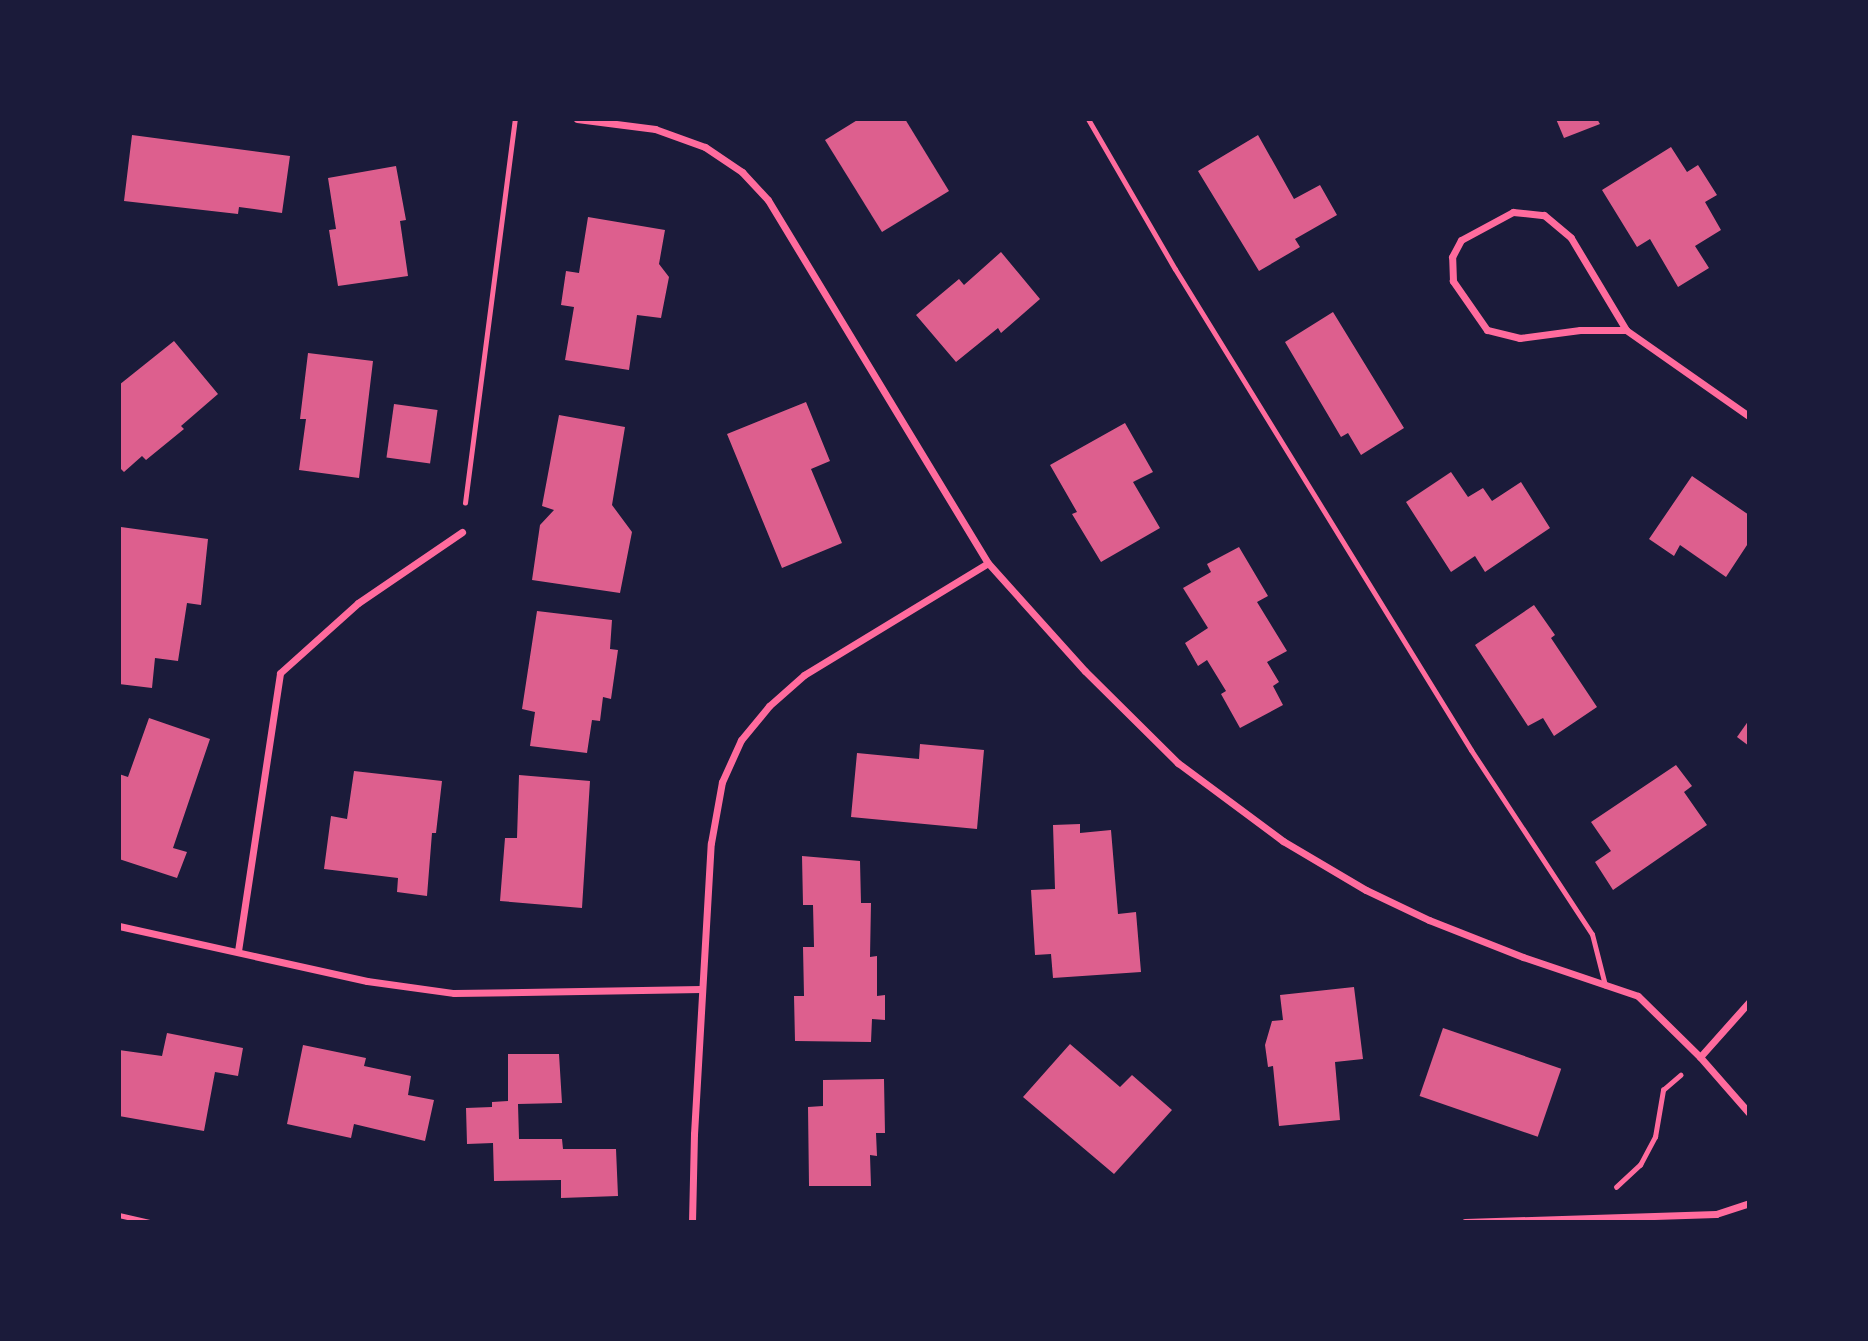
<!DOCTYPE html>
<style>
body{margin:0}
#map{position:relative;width:1868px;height:1341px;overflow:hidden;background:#1b1b3a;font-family:"Space Grotesk",sans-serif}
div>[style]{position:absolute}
.building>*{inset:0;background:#dd5f8e;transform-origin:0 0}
.path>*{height:4.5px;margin:-2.25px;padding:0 2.25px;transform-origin:2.25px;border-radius:2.25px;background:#ff6b9d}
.service>*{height:5px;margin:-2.5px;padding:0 2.5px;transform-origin:2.5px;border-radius:2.5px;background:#ff6b9d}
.minor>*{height:7px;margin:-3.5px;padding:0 3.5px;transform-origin:3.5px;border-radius:3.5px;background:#ff6b9d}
span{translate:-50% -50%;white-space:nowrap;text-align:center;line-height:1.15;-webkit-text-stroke:6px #1b1b3a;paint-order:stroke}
.frame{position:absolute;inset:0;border:121px solid #1b1b3a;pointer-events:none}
</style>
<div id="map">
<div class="building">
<i style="clip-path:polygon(859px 119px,905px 119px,949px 191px,882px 232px,825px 140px)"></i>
<i style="clip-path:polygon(1556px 119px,1597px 119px,1600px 124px,1564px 138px)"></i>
<i style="clip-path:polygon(132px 135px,290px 156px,282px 213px,239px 207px,238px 214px,124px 201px)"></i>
<i style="clip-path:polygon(1258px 135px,1294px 199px,1320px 185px,1337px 215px,1295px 239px,1300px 247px,1259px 271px,1198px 171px)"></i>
<i style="clip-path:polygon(1671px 147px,1687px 172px,1698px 165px,1717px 195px,1705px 202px,1721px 230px,1695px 246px,1709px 268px,1678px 287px,1650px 239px,1637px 247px,1602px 190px)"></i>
<i style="clip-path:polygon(396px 166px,406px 220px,400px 221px,408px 276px,338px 286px,329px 230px,336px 229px,328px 178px)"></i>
<i style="clip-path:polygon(588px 217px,665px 230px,659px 264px,669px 277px,661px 318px,637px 315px,629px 370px,565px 360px,574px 307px,561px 305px,566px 271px,579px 273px)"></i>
<i style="clip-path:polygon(1001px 252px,1040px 299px,1001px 333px,998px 328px,956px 362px,916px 315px,959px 279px,964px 285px)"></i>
<i style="clip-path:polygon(1333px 312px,1404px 428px,1361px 455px,1348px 433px,1341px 437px,1285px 342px)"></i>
<i style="clip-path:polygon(174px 341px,218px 394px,181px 426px,184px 429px,146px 460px,142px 456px,124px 472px,119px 467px,119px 385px)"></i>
<i style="clip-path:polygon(308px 353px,373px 361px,359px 478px,299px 470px,306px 419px,300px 419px)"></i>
<i style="clip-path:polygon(806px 402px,830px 461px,811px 469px,842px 543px,782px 568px,727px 434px)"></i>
<i style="left:394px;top:404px;width:44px;height:54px;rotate:8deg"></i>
<i style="clip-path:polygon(559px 415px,625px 427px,612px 505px,632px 532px,620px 593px,532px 580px,540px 525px,554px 510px,542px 506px)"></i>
<i style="clip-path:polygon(1125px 423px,1153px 472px,1133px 482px,1160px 528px,1101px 562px,1072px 514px,1077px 512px,1050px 465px)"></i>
<i style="clip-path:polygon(1451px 472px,1468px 497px,1483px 488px,1492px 501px,1521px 482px,1550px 528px,1485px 572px,1475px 556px,1451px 572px,1406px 502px)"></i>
<i style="clip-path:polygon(1692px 476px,1749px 515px,1749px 542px,1726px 577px,1680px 545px,1674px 556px,1649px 539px)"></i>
<i style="clip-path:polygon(121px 527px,208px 539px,201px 605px,187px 603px,178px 661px,155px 658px,152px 688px,119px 684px)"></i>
<i style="clip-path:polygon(1239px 547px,1268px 596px,1257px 602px,1287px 651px,1267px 662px,1279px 682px,1273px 686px,1283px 705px,1240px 728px,1221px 694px,1226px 691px,1207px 660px,1198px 666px,1185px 643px,1208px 628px,1183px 588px,1211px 572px,1207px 564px)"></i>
<i style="clip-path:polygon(1534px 605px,1555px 635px,1551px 638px,1597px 707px,1554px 736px,1543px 718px,1528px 726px,1475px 645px)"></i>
<i style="clip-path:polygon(537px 611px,612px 620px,610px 649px,618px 650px,611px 699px,603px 697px,600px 721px,592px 720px,587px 753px,530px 746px,535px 712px,522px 709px)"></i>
<i style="clip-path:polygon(149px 718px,210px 739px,173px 848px,187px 852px,177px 878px,119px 859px,119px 774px,128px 777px)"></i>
<i style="clip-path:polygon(1749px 720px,1749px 746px,1737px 737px)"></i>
<i style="clip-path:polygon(920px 744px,984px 750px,977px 829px,851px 817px,857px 753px,919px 759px)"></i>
<i style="clip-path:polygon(1676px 765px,1692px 786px,1684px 792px,1707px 825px,1613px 890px,1595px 862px,1611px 851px,1591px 822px)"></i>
<i style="clip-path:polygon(354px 771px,442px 781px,436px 833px,432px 833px,427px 896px,397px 892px,398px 878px,324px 869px,331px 816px,347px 819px)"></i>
<i style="clip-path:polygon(519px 775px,590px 781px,582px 908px,500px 901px,505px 838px,517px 838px)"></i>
<i style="clip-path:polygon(1080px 824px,1080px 833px,1111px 830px,1118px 914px,1136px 912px,1141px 972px,1053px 978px,1051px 954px,1035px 955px,1031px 890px,1055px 889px,1053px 825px)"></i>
<i style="clip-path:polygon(802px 856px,860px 861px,861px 903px,871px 903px,870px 957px,877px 956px,877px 996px,885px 995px,885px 1020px,872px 1019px,871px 1042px,795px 1041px,794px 996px,804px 996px,803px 947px,814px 947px,813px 905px,803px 905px)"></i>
<i style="clip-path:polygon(1354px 987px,1363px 1059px,1335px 1062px,1340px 1120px,1279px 1126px,1273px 1066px,1268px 1067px,1265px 1045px,1272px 1021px,1283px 1020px,1280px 995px)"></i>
<i style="left:1443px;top:1028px;width:125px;height:72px;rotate:19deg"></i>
<i style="clip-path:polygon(167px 1033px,243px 1048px,238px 1076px,215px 1072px,204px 1131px,119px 1116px,119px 1050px,162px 1056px)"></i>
<i style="clip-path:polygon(1070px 1044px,1120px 1087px,1132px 1075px,1172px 1110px,1114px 1174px,1023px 1097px)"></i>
<i style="clip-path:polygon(303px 1045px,366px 1058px,364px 1066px,411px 1076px,408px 1095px,434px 1100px,425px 1141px,354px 1124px,351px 1138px,287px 1124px)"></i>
<i style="clip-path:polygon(508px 1054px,559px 1054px,562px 1103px,518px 1104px,519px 1139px,562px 1139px,563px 1149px,616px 1149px,618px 1196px,561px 1198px,561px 1180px,494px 1181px,493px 1143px,467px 1144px,466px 1108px,492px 1107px,492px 1102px,508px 1101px)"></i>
<i style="clip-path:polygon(884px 1079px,885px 1133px,876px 1133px,877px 1156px,870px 1155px,871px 1186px,809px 1186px,808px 1107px,823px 1106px,823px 1080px)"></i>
</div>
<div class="path">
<i style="left:465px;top:503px;width:387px;rotate:-82.6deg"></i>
<i style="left:1616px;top:1187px;width:33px;rotate:-43deg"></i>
<i style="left:1640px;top:1165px;width:32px;rotate:-62deg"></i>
<i style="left:1655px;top:1137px;width:48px;rotate:-80.3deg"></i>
<i style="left:1663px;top:1090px;width:23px;rotate:-41deg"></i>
<i style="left:119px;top:1215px;width:32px;rotate:13deg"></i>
</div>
<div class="service">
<i style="left:1088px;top:119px;width:173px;rotate:59.9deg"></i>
<i style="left:1175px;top:269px;width:565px;rotate:58.39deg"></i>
<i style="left:1471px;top:750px;width:220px;rotate:56.7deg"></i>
<i style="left:1592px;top:934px;width:53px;rotate:75.7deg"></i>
</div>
<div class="minor">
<i style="left:577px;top:119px;width:79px;rotate:7.3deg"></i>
<i style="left:655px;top:129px;width:53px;rotate:19.8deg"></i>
<i style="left:705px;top:147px;width:45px;rotate:34deg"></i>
<i style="left:742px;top:172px;width:38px;rotate:47deg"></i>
<i style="left:768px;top:200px;width:424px;rotate:58.8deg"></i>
<i style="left:988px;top:563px;width:145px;rotate:48.1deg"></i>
<i style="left:1085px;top:671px;width:131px;rotate:44.7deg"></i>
<i style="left:1178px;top:763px;width:131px;rotate:36.6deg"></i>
<i style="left:1283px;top:841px;width:96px;rotate:30.6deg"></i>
<i style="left:1366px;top:890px;width:70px;rotate:25.5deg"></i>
<i style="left:1429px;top:920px;width:101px;rotate:21.5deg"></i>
<i style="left:1523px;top:957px;width:121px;rotate:18.7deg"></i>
<i style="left:1638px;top:996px;width:87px;rotate:44.5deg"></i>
<i style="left:1700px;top:1057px;width:74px;rotate:48.8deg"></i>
<i style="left:1626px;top:330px;width:46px;rotate:180deg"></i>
<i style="left:1580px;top:330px;width:61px;rotate:172.4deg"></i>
<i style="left:1520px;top:338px;width:34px;rotate:-166deg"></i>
<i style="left:1487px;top:330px;width:60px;rotate:-124.8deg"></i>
<i style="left:1453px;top:281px;width:24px;rotate:-92deg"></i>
<i style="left:1452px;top:257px;width:19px;rotate:-62deg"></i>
<i style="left:1461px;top:240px;width:59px;rotate:-28.3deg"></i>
<i style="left:1513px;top:212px;width:31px;rotate:6deg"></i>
<i style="left:1544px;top:215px;width:35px;rotate:40deg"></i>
<i style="left:1571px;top:238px;width:107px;rotate:59.1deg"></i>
<i style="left:1626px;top:330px;width:150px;rotate:35deg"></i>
<i style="left:119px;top:926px;width:254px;rotate:12.5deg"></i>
<i style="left:367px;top:981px;width:88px;rotate:7.9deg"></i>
<i style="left:454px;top:993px;width:247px;rotate:-0.9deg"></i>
<i style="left:238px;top:951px;width:281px;rotate:-81.4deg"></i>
<i style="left:280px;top:673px;width:105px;rotate:-41.9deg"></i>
<i style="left:358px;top:603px;width:126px;rotate:-34.3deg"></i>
<i style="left:1700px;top:1057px;width:74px;rotate:-48.3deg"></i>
<i style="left:692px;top:1222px;width:88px;rotate:-88.7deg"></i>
<i style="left:694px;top:1134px;width:291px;rotate:-86.7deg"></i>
<i style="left:711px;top:843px;width:62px;rotate:-79.8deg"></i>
<i style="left:722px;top:782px;width:46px;rotate:-65.7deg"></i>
<i style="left:741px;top:740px;width:44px;rotate:-50.5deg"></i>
<i style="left:769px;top:706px;width:47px;rotate:-41.5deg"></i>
<i style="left:804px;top:675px;width:215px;rotate:-31.3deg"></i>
<i style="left:1465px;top:1222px;width:251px;rotate:-1.8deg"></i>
<i style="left:1716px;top:1214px;width:35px;rotate:-18deg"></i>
</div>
<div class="frame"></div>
</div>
